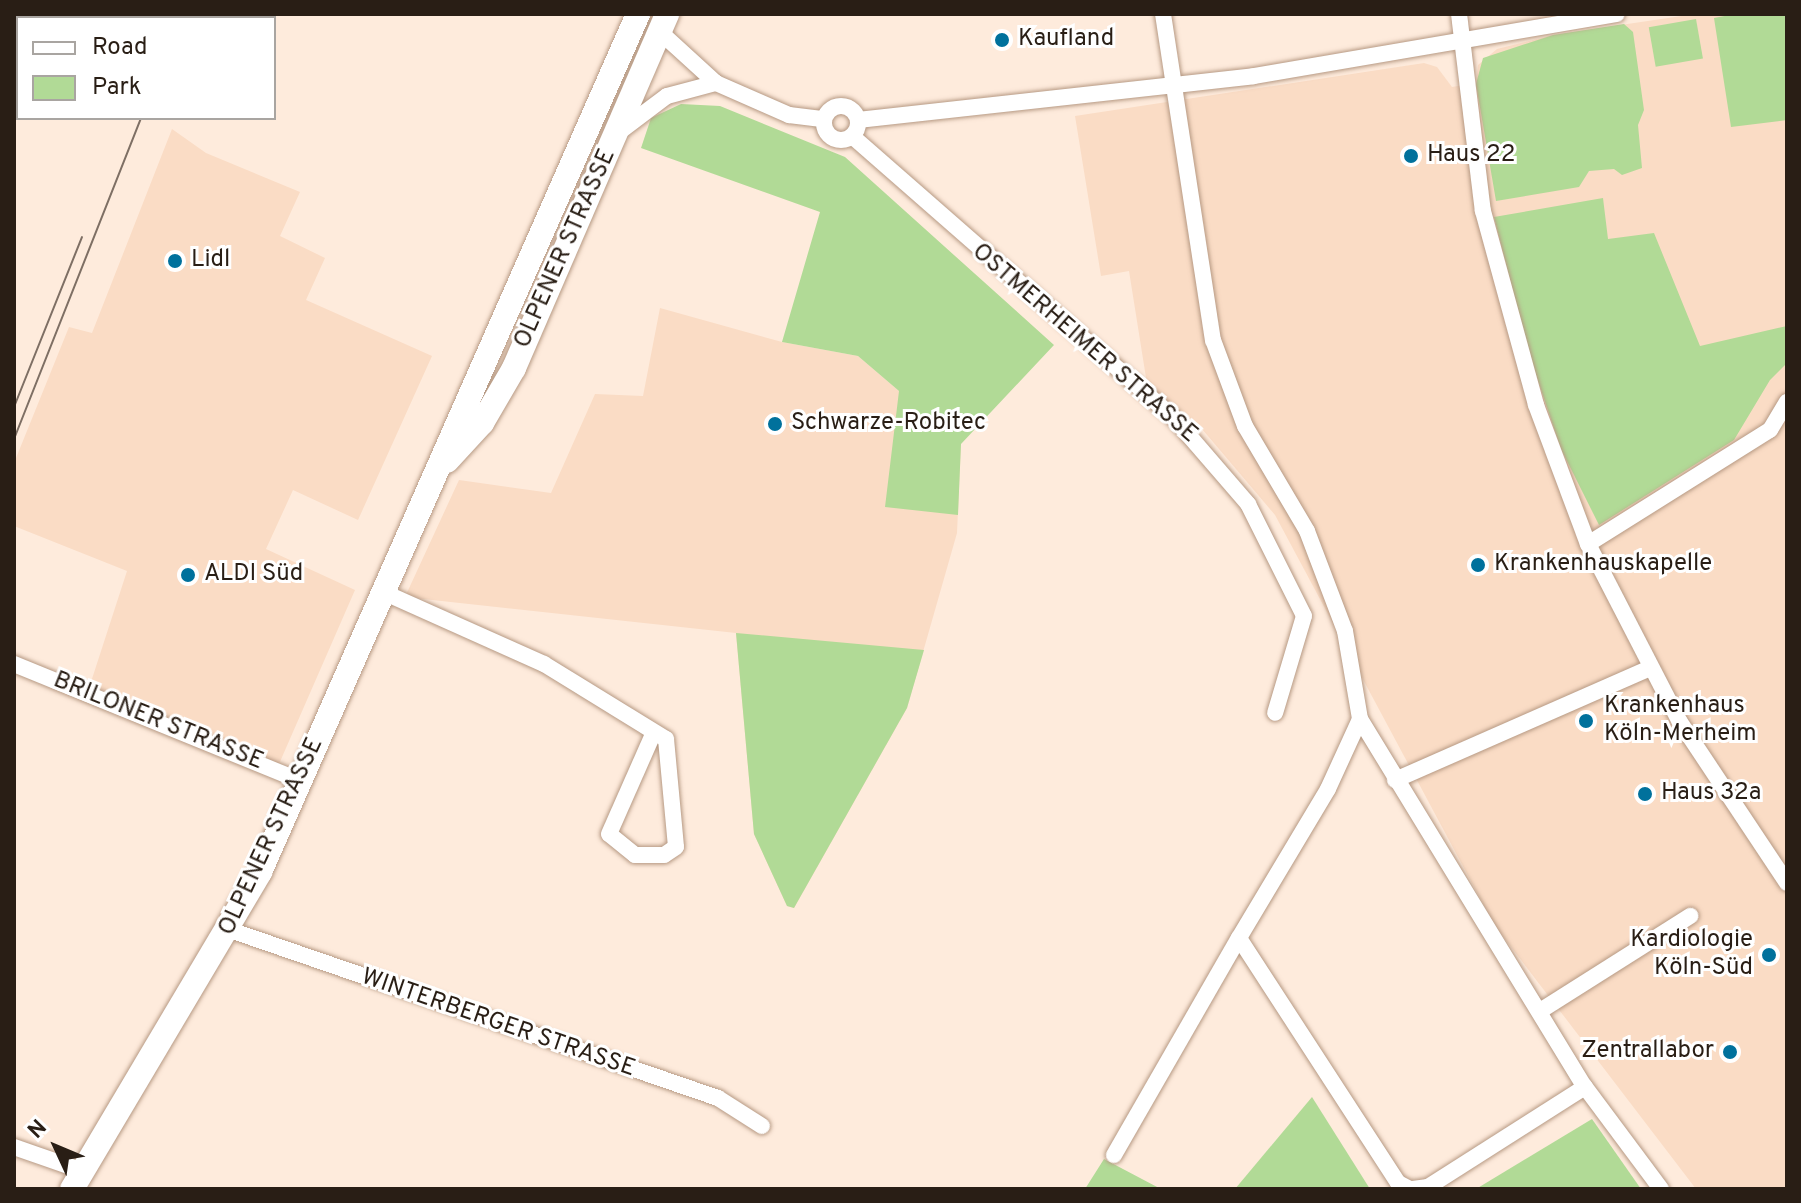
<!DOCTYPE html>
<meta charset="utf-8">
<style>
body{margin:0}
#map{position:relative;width:1801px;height:1203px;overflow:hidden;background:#feebdc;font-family:Overpass,sans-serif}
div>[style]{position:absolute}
.built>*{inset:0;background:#fadcc5}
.green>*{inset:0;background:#b1da96;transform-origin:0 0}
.roads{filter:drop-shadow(0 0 2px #b69983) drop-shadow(0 0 2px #b69983)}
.minor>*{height:16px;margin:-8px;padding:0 8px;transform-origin:8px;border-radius:8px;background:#fff}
.minor>.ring{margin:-8px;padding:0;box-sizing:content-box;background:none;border:16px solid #fff;border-radius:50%}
.primary>*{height:24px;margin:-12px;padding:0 12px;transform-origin:12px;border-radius:12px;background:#fff}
.tram>*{height:2px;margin:-1px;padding:0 1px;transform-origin:1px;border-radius:1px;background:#7e6f64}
.dots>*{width:22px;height:22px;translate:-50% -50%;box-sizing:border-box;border:4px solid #fff;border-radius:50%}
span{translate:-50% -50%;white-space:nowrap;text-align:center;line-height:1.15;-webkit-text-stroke:6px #fff;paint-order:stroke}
.poi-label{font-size:24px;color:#291e15}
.left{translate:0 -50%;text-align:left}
.right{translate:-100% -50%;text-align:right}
.street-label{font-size:24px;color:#291e15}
.frame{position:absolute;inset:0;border:16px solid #291e15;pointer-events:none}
.legend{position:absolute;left:16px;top:16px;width:260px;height:104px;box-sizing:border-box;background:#fff;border:2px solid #a9a5a1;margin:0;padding:10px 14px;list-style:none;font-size:24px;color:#291e15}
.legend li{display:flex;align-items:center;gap:16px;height:40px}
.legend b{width:40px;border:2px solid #a9a5a1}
.north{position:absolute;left:16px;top:1107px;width:80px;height:80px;-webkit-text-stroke:6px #fff;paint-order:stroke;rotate:314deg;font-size:22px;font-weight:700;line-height:32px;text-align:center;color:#291e15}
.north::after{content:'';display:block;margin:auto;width:28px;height:36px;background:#291e15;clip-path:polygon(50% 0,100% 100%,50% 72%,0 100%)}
</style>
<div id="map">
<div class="built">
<i style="clip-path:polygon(1695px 14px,1787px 14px,1787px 1189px,1696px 1189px,1495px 926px,1275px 515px,1202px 429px,1147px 384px,1129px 271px,1101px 276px,1075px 116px,1424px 63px,1437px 67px,1452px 87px,1476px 83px,1478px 65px,1497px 49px,1553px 35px)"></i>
<i style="clip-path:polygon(172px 129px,206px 153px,300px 192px,280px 236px,325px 258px,306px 300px,432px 356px,358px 520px,293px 490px,266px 549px,355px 590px,279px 764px,90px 685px,127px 571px,14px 526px,14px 463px,69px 327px,92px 333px)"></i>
<i style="clip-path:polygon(660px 308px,782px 342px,858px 356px,961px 444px,957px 533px,907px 708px,794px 908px,787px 906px,754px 834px,736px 633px,405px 597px,459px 480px,551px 493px,595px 394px,643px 396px)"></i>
</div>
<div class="green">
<i style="clip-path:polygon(1735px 14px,1787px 14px,1787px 120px,1731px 127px,1714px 18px)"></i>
<i style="left:1696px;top:19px;width:40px;height:48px;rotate:80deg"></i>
<i style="clip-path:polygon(1624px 24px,1633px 32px,1644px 110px,1638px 125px,1642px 168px,1622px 175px,1614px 169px,1589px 171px,1579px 187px,1496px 201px,1476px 84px,1483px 58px,1553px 35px)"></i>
<i style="clip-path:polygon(681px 104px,720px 106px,845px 157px,1054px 345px,961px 444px,958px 515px,885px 507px,899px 391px,858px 356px,782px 342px,820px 212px,641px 148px,651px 118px)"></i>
<i style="clip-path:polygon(1603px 198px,1608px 239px,1654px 233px,1700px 346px,1787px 326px,1787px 363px,1770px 380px,1734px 440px,1599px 525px,1561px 449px,1529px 354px,1494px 217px)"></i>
<i style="clip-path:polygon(736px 633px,924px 650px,907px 708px,794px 908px,787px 906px,754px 834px)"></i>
<i style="clip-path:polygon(1312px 1097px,1370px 1189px,1235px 1189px)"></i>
<i style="clip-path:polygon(1592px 1119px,1641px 1189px,1476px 1189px)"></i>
<i style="clip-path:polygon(1104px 1159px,1159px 1188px,1165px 1189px,1085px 1189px)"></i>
</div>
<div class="roads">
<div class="minor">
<i style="left:1163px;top:14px;width:330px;rotate:81.3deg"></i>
<i style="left:1213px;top:340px;width:92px;rotate:69.6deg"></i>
<i style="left:1245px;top:426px;width:122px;rotate:59.4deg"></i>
<i style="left:1307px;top:531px;width:107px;rotate:69.2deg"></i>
<i style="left:1345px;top:631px;width:89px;rotate:80.3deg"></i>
<i style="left:1360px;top:719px;width:431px;rotate:58.6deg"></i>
<i style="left:1585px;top:1087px;width:127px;rotate:53.3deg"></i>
<i style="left:1459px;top:14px;width:198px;rotate:83.1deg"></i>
<i style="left:1483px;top:211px;width:201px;rotate:74.7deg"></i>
<i style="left:1536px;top:405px;width:148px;rotate:69.5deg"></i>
<i style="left:1588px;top:544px;width:200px;rotate:62.7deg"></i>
<i style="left:1680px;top:722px;width:193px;rotate:56.4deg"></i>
<i style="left:659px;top:31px;width:77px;rotate:42.4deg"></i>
<i style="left:716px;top:83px;width:80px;rotate:23.7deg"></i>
<i style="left:789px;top:115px;width:35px;rotate:7deg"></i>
<i class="ring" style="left:824px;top:106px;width:18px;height:18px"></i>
<i style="left:858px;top:120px;width:398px;rotate:-6.3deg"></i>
<i style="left:1254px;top:76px;width:368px;rotate:-9.7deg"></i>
<i style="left:623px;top:129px;width:55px;rotate:-36.9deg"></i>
<i style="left:667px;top:96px;width:51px;rotate:-14.9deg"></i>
<i style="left:852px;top:136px;width:427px;rotate:41.2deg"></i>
<i style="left:1173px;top:417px;width:115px;rotate:49.2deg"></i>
<i style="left:1248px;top:504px;width:125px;rotate:63.4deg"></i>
<i style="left:1304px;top:616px;width:101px;rotate:106.6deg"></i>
<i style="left:1588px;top:544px;width:215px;rotate:-32.1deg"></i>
<i style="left:1770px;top:430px;width:33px;rotate:-59deg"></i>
<i style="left:383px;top:592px;width:176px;rotate:24.1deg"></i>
<i style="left:544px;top:664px;width:143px;rotate:31.6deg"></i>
<i style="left:666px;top:739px;width:108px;rotate:84.7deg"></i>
<i style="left:676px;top:847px;width:14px;rotate:146deg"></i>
<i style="left:664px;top:855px;width:29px;rotate:180deg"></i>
<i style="left:635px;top:855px;width:33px;rotate:-141deg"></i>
<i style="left:609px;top:834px;width:111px;rotate:-66.2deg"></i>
<i style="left:14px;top:664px;width:310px;rotate:22.2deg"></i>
<i style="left:1360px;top:719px;width:77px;rotate:114.6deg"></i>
<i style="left:1328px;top:789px;width:174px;rotate:120.9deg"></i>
<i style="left:1239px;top:938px;width:292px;rotate:57deg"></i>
<i style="left:1398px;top:1183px;width:13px;rotate:27deg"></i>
<i style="left:1395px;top:780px;width:279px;rotate:-23.7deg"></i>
<i style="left:230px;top:930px;width:516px;rotate:19deg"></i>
<i style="left:718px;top:1098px;width:52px;rotate:32.5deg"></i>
<i style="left:1540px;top:1011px;width:178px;rotate:-32.3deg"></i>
<i style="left:14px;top:1147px;width:73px;rotate:19.2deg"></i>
<i style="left:1114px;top:1155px;width:250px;rotate:-60.1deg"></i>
<i style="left:1413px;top:1189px;width:15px;rotate:-8deg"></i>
<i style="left:1428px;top:1187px;width:186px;rotate:-32.5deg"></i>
</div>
<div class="primary">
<i style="left:447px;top:461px;width:52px;rotate:-47.4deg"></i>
<i style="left:482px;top:423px;width:64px;rotate:-59.8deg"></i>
<i style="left:514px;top:368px;width:386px;rotate:-66.6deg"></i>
<i style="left:72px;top:1189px;width:369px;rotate:-59.3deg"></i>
<i style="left:260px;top:872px;width:938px;rotate:-66.22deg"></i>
</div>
</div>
<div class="tram">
<i style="left:182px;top:18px;width:4px;rotate:-76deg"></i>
<i style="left:14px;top:407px;width:183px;rotate:-68.2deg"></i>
<i style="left:14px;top:439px;width:345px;rotate:-68.4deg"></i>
</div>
<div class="dots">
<i style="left:1002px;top:40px;background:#00719c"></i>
<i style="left:1411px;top:156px;background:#00719c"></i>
<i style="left:175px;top:261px;background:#00719c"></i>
<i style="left:775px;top:424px;background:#00719c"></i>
<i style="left:1478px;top:565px;background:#00719c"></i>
<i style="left:188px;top:575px;background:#00719c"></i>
<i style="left:1586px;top:721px;background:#00719c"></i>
<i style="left:1645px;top:794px;background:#00719c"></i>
<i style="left:1769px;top:955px;background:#00719c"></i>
<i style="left:1730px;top:1052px;background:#00719c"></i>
</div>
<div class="poi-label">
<span class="left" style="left:1018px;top:40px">Kaufland</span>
<span class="left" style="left:1427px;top:156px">Haus 22</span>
<span class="left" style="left:191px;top:261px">Lidl</span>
<span class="left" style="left:791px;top:424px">Schwarze-Robitec</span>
<span class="left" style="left:1494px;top:565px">Krankenhauskapelle</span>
<span class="left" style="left:204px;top:575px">ALDI Süd</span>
<span class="left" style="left:1604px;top:721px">Krankenhaus<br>Köln-Merheim</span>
<span class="left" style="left:1661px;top:794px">Haus 32a</span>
<span class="right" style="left:1753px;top:955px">Kardiologie<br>Köln-Süd</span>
<span class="right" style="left:1714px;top:1052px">Zentrallabor</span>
</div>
<div class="street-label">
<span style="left:566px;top:249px;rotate:-66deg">OLPENER STRASSE</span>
<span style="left:1084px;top:344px;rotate:41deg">OSTMERHEIMER STRASSE</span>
<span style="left:158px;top:722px;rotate:22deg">BRILONER STRASSE</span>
<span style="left:272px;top:837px;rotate:-65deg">OLPENER STRASSE</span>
<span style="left:498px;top:1024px;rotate:19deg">WINTERBERGER STRASSE</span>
</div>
<div class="frame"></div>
<ul class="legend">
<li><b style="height:10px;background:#fff"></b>Road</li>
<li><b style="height:22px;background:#b1da96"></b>Park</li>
</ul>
<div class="north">N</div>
</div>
